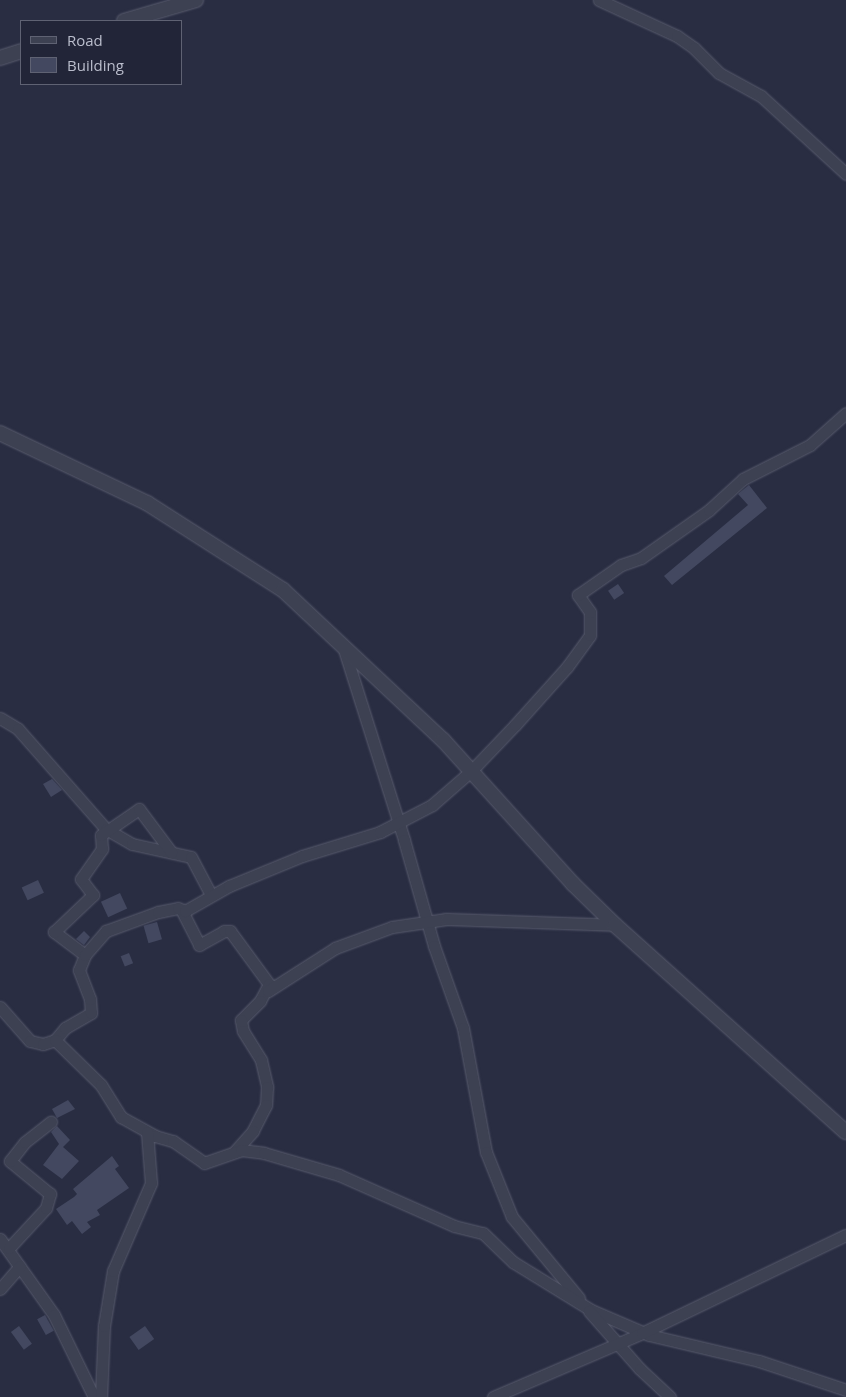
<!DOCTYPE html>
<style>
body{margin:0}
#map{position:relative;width:846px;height:1397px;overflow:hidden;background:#292d42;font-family:"Open Sans",sans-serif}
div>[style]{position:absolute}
.building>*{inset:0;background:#434860;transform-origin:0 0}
.roads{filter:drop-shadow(0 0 1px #585b6d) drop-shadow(0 0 1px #585b6d)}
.minor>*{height:11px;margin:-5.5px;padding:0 5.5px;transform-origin:5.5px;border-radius:5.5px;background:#3d4152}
.tertiary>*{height:14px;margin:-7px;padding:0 7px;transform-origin:7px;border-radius:7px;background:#3d4152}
span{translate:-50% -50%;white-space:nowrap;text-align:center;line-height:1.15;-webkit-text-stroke:4px #222538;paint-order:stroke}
.legend{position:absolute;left:20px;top:20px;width:162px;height:65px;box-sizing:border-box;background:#222538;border:1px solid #5f6273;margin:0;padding:6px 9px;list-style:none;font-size:15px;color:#babdcc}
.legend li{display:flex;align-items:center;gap:10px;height:25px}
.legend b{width:25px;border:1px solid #5f6273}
</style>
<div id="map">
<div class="building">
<i style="clip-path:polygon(749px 485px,767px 508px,672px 585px,664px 576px,748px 505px,738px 494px)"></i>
<i style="left:618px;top:584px;width:11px;height:12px;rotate:56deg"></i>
<i style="clip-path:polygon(52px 779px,62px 790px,51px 797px,43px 784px)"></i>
<i style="left:38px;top:880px;width:14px;height:18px;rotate:65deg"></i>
<i style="left:120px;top:893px;width:17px;height:21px;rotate:65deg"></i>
<i style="left:157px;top:922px;width:18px;height:14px;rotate:74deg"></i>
<i style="clip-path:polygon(84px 931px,90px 937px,84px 945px,76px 939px)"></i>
<i style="left:129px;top:953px;width:11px;height:9px;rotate:68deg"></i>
<i style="clip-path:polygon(68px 1100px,75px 1109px,57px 1118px,52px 1109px)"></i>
<i style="clip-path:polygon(57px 1126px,70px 1140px,63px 1147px,79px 1161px,62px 1179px,43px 1165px,59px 1144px,51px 1132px)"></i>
<i style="clip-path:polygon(112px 1156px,119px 1166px,115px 1169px,129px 1188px,97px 1210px,100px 1215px,87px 1222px,91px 1227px,82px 1234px,72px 1221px,67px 1225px,56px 1209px,74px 1197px,77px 1194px,73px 1189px)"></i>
<i style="left:45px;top:1315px;width:18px;height:9px;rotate:61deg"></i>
<i style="left:19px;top:1326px;width:22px;height:10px;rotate:54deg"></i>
<i style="left:145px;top:1326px;width:16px;height:19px;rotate:55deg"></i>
</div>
<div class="roads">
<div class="minor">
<i style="left:599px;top:0;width:86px;rotate:24.8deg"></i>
<i style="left:677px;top:36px;width:21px;rotate:35deg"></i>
<i style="left:694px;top:48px;width:35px;rotate:45deg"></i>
<i style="left:719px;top:73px;width:48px;rotate:28.7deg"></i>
<i style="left:761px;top:96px;width:115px;rotate:42.5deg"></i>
<i style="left:343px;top:646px;width:203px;rotate:72.5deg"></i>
<i style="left:404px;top:840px;width:110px;rotate:74.2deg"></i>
<i style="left:434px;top:946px;width:87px;rotate:70.5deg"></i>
<i style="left:463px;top:1028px;width:126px;rotate:79.5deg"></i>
<i style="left:486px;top:1152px;width:70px;rotate:68.2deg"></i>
<i style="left:512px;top:1217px;width:105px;rotate:50.4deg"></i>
<i style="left:0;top:718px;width:21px;rotate:31deg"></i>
<i style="left:18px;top:729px;width:133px;rotate:48.7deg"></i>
<i style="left:106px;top:829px;width:30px;rotate:30deg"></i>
<i style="left:132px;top:844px;width:60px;rotate:12.4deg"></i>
<i style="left:191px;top:857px;width:43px;rotate:62.2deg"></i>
<i style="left:182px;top:911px;width:38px;rotate:63deg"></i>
<i style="left:199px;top:945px;width:29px;rotate:-29deg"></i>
<i style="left:224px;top:931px;width:6px"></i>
<i style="left:230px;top:931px;width:66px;rotate:53.7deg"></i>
<i style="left:269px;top:984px;width:19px;rotate:118deg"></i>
<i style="left:260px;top:1001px;width:27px;rotate:135deg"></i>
<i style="left:241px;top:1020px;width:11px;rotate:80deg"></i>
<i style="left:243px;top:1031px;width:34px;rotate:58deg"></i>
<i style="left:261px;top:1060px;width:28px;rotate:77deg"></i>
<i style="left:267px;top:1087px;width:18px;rotate:93deg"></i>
<i style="left:266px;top:1105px;width:29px;rotate:117deg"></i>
<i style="left:253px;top:1131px;width:27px;rotate:132deg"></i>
<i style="left:85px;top:955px;width:39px;rotate:-143deg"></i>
<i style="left:54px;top:932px;width:54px;rotate:-43.5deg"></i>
<i style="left:93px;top:895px;width:20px;rotate:-127deg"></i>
<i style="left:81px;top:879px;width:37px;rotate:-55deg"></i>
<i style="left:102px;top:849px;width:14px;rotate:-94deg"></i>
<i style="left:101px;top:835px;width:46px;rotate:-34.4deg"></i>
<i style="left:139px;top:809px;width:54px;rotate:53.3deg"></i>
<i style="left:268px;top:991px;width:80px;rotate:-32.7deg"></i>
<i style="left:335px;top:948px;width:61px;rotate:-20.2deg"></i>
<i style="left:392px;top:927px;width:55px;rotate:-8.4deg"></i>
<i style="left:446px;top:919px;width:169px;rotate:2deg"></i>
<i style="left:0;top:1007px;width:45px;rotate:48.6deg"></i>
<i style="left:30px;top:1041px;width:13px;rotate:13deg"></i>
<i style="left:43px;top:1044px;width:13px;rotate:-18deg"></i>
<i style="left:55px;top:1040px;width:16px;rotate:-50deg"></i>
<i style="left:65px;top:1028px;width:30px;rotate:-30deg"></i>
<i style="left:91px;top:1013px;width:14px;rotate:-94deg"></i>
<i style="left:90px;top:999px;width:31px;rotate:-111deg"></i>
<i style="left:79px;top:970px;width:16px;rotate:-68deg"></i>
<i style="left:85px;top:955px;width:32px;rotate:-49deg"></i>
<i style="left:106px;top:931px;width:55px;rotate:-20.1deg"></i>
<i style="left:158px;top:912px;width:20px;rotate:-11deg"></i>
<i style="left:178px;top:908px;width:8px;rotate:23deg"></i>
<i style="left:185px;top:911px;width:51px;rotate:-29.6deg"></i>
<i style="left:229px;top:886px;width:79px;rotate:-22.3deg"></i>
<i style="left:302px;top:856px;width:82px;rotate:-17.1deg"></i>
<i style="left:380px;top:832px;width:59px;rotate:-27.4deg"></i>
<i style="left:432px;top:805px;width:52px;rotate:-41.1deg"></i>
<i style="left:471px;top:771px;width:64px;rotate:-46.3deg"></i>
<i style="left:515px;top:725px;width:78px;rotate:-48.1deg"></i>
<i style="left:567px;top:667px;width:39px;rotate:-54deg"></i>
<i style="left:590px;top:635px;width:23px;rotate:-90deg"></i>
<i style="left:590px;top:612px;width:21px;rotate:-125deg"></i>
<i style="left:578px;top:595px;width:52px;rotate:-34.9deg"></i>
<i style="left:621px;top:565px;width:21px;rotate:-19deg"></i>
<i style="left:641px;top:558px;width:83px;rotate:-35.2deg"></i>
<i style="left:709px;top:510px;width:46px;rotate:-42.4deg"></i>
<i style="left:743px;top:479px;width:75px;rotate:-26.9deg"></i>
<i style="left:810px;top:445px;width:48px;rotate:-41.6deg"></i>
<i style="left:55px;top:1040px;width:64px;rotate:44.4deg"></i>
<i style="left:101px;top:1085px;width:38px;rotate:58deg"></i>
<i style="left:121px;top:1117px;width:39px;rotate:29deg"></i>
<i style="left:155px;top:1136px;width:19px;rotate:16deg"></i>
<i style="left:173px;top:1141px;width:38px;rotate:35deg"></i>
<i style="left:204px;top:1163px;width:39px;rotate:-19deg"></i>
<i style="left:241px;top:1150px;width:23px;rotate:7deg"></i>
<i style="left:264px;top:1153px;width:78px;rotate:16.3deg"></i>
<i style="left:339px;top:1175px;width:126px;rotate:23.9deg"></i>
<i style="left:454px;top:1226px;width:30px;rotate:14deg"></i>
<i style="left:483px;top:1233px;width:42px;rotate:44deg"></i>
<i style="left:513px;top:1262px;width:92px;rotate:31.6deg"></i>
<i style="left:591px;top:1310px;width:63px;rotate:23.3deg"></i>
<i style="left:649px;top:1335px;width:113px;rotate:13.3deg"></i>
<i style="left:759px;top:1361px;width:92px;rotate:18.4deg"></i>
<i style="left:0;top:1239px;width:93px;rotate:54.6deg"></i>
<i style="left:54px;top:1315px;width:91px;rotate:64deg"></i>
<i style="left:9px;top:1248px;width:54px;rotate:-47.2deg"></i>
<i style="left:46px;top:1208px;width:15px;rotate:-74deg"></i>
<i style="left:50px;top:1194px;width:52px;rotate:-140.5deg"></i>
<i style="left:10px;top:1161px;width:24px;rotate:-52deg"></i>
<i style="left:25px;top:1142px;width:33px;rotate:-38deg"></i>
<i style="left:0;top:1289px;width:30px;rotate:-49deg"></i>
<i style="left:589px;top:1311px;width:77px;rotate:48.7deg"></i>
<i style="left:640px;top:1369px;width:41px;rotate:43deg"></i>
<i style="left:101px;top:1397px;width:71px;rotate:-87.6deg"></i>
<i style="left:104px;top:1326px;width:56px;rotate:-80.7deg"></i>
<i style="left:113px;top:1271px;width:96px;rotate:-66.6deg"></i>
<i style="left:151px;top:1183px;width:51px;rotate:-94.5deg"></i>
<i style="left:493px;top:1397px;width:162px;rotate:-23.2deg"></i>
<i style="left:642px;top:1333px;width:226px;rotate:-25.7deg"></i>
</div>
<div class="tertiary">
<i style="left:124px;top:21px;width:75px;rotate:-16.3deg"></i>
<i style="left:0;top:58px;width:22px;rotate:-18deg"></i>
<i style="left:0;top:433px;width:163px;rotate:25.5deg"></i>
<i style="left:147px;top:503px;width:161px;rotate:32.6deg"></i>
<i style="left:283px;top:590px;width:219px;rotate:43.2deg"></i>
<i style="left:443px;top:740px;width:194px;rotate:47.9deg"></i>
<i style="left:573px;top:884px;width:59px;rotate:44.3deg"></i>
<i style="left:615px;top:925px;width:310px;rotate:41.9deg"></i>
</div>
</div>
<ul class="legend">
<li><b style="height:6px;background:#3d4152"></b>Road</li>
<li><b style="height:14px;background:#434860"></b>Building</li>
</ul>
</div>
